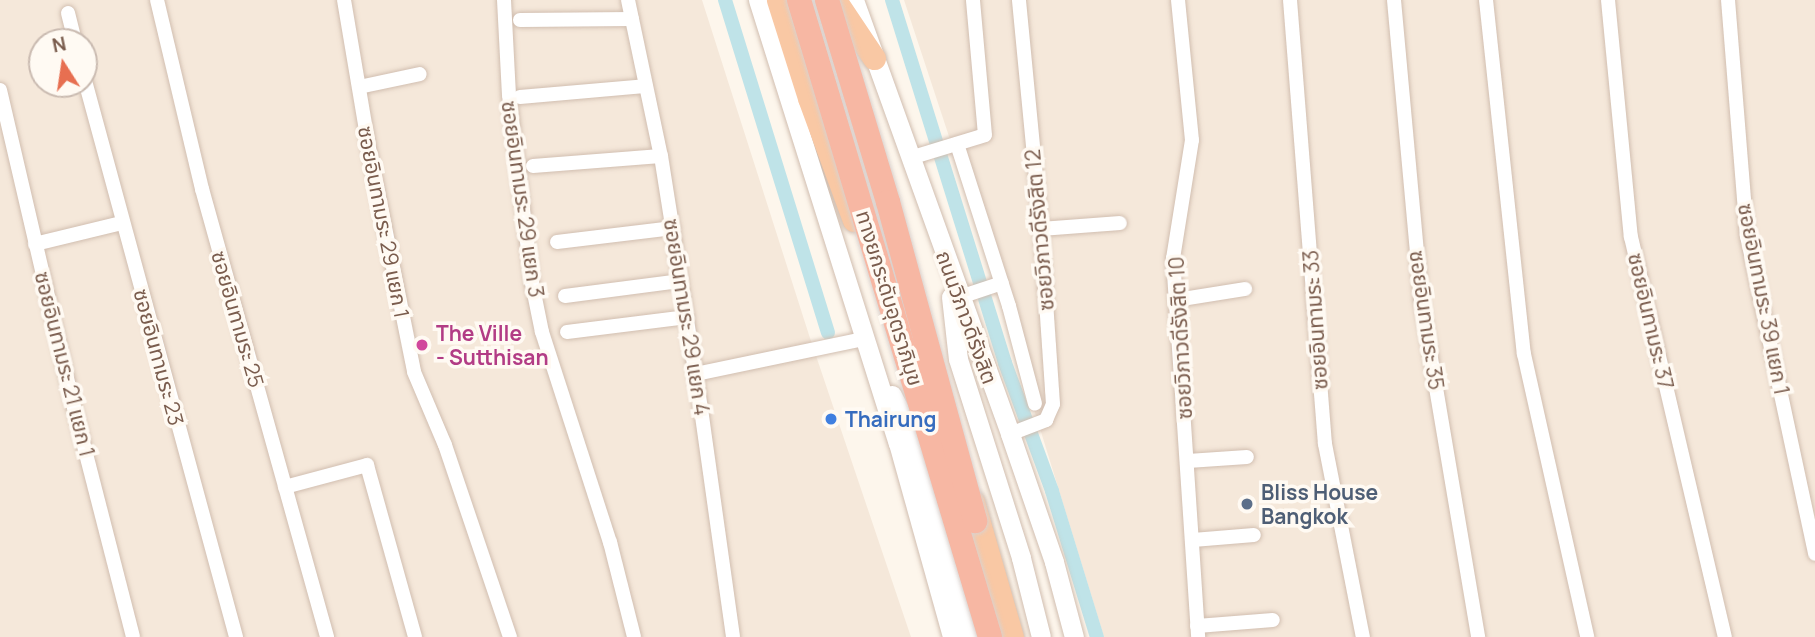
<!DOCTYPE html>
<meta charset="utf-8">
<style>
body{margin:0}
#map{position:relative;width:1815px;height:637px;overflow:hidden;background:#fdf6ec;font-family:Manrope,"Noto Sans Thai",sans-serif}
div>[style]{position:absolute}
.residential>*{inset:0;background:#f5e8da}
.canal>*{height:14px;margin:-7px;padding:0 7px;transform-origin:7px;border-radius:7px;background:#bfe3e8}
.roads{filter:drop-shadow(0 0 2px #d1beb0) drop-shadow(0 0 2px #d1beb0)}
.minor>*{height:14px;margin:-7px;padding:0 7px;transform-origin:7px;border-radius:7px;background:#fff}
.secondary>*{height:19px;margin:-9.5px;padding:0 9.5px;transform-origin:9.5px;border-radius:9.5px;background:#fff}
.trunk>*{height:23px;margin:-11.5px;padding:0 11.5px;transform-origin:11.5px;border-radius:11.5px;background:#f9c8a4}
.bridges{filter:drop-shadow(0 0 2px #dad1cd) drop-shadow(0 0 2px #dad1cd)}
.motorway-bridge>*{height:24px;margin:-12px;padding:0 12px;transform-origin:12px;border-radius:12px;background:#f7b7a3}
.dots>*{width:19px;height:19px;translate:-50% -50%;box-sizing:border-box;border:4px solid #fffaf3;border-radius:50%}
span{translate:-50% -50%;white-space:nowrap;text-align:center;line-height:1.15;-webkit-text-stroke:7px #fffaf3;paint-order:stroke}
.street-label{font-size:21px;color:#7a5c4d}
.hotel-label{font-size:21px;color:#b23c85;font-weight:700}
.left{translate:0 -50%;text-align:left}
.shop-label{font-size:21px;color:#366cbe;font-weight:700}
.service-label{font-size:21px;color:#4e5e75;font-weight:700}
.north{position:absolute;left:28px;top:28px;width:70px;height:70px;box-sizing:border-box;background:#fffaf3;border:2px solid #cabbb1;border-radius:50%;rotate:348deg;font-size:19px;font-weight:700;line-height:28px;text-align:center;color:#7a5c4d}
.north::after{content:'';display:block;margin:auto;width:24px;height:32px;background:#e76f51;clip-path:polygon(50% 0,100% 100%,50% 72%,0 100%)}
</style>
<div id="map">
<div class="residential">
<i style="clip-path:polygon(evenodd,0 0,702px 0,809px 335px,911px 637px,0 637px,0 0,42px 42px,84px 42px,84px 84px,42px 84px,42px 42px)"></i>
<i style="clip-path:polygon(904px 0,1815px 0,1815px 637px,1104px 637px,968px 194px)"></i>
</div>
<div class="canal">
<i style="left:725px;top:0;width:348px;rotate:72.8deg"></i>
<i style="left:892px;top:0;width:380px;rotate:72.7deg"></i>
<i style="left:1005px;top:363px;width:136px;rotate:69.8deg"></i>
<i style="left:1052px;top:491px;width:153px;rotate:72.9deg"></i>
</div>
<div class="roads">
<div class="minor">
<i style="left:157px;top:0;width:194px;rotate:76.6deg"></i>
<i style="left:202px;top:189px;width:465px;rotate:74.4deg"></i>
<i style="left:344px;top:0;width:155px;rotate:80.4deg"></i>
<i style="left:370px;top:153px;width:223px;rotate:78.6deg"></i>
<i style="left:414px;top:372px;width:79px;rotate:67deg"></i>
<i style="left:445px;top:445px;width:203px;rotate:71.3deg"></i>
<i style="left:504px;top:0;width:95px;rotate:87deg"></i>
<i style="left:509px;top:95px;width:189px;rotate:83deg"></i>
<i style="left:532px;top:283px;width:50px;rotate:78.5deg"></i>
<i style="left:542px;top:332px;width:221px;rotate:72.1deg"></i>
<i style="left:610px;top:542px;width:98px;rotate:75.8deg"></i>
<i style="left:628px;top:0;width:159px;rotate:78.1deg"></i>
<i style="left:661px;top:156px;width:256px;rotate:81deg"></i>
<i style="left:701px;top:409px;width:230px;rotate:82deg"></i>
<i style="left:1178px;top:0;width:141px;rotate:84.3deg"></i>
<i style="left:1192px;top:140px;width:120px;rotate:99.1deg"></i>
<i style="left:1173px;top:258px;width:380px;rotate:86.2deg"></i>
<i style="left:1290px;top:0;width:445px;rotate:85.5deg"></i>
<i style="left:1325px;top:444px;width:197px;rotate:78.9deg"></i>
<i style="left:1394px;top:0;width:300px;rotate:84.8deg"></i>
<i style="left:1421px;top:299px;width:343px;rotate:80.4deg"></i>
<i style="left:1486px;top:0;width:356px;rotate:83.9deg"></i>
<i style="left:1524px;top:354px;width:290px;rotate:77.4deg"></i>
<i style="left:1608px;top:0;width:238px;rotate:84.5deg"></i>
<i style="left:1631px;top:237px;width:411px;rotate:76.8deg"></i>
<i style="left:1728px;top:0;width:237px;rotate:85.4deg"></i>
<i style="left:1747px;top:236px;width:325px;rotate:77.9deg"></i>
<i style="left:68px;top:13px;width:30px;rotate:76deg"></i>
<i style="left:520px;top:20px;width:112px;rotate:-0.5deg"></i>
<i style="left:84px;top:77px;width:580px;rotate:74.81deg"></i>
<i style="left:359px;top:87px;width:62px;rotate:-12deg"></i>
<i style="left:0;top:90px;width:326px;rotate:76.9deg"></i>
<i style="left:74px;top:407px;width:237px;rotate:75.6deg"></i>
<i style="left:520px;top:97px;width:125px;rotate:-5deg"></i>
<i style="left:957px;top:144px;width:170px;rotate:72.2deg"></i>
<i style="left:1009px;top:306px;width:101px;rotate:75.1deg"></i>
<i style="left:910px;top:158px;width:78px;rotate:-17deg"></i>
<i style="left:985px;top:135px;width:136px;rotate:-95.1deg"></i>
<i style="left:533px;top:166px;width:128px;rotate:-4.5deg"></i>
<i style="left:1041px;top:229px;width:79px;rotate:-4.3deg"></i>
<i style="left:557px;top:242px;width:117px;rotate:-6.9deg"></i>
<i style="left:35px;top:244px;width:89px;rotate:-13.6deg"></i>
<i style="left:565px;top:296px;width:117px;rotate:-7.4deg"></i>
<i style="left:960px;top:297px;width:44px;rotate:-18.4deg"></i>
<i style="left:1176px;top:300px;width:70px;rotate:-9.1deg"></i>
<i style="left:567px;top:332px;width:121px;rotate:-7.1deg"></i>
<i style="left:696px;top:374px;width:172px;rotate:-11.8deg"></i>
<i style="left:1010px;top:434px;width:39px;rotate:-21deg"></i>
<i style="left:1046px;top:420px;width:17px;rotate:-66deg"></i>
<i style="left:1053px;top:404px;width:175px;rotate:-93.9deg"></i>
<i style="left:1041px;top:229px;width:230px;rotate:-95.5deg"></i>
<i style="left:1188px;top:461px;width:59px;rotate:-3.9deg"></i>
<i style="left:285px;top:487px;width:85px;rotate:-15deg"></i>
<i style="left:367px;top:465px;width:179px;rotate:74.4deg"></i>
<i style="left:1193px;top:540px;width:61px;rotate:-4.7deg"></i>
<i style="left:1197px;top:626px;width:76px;rotate:-4.5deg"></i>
</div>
<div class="secondary">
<i style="left:758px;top:0;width:465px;rotate:72.5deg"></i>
<i style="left:898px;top:443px;width:201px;rotate:74.4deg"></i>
<i style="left:854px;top:0;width:461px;rotate:70.2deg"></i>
<i style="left:1010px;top:434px;width:135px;rotate:71deg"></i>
<i style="left:1054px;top:562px;width:78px;rotate:75.1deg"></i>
<i style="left:951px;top:297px;width:62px;rotate:83.6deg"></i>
<i style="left:958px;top:359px;width:209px;rotate:72.4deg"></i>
<i style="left:1021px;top:558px;width:81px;rotate:75.8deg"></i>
<i style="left:892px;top:395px;width:30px;rotate:63deg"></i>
<i style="left:906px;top:422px;width:224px;rotate:73.4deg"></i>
</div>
<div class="trunk">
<i style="left:778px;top:0;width:103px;rotate:72.4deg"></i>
<i style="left:809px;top:98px;width:130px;rotate:69.8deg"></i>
<i style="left:835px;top:0;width:70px;rotate:56.1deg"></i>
<i style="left:973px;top:502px;width:141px;rotate:73.9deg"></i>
</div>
</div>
<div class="bridges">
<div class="motorway-bridge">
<i style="left:799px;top:0;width:665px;rotate:73.31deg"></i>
<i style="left:827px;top:0;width:211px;rotate:73.2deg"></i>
<i style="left:888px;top:202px;width:331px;rotate:74.7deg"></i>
</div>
</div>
<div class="dots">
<i style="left:422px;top:345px;background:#d1479c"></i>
<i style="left:831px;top:419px;background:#3f7fe0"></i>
<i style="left:1247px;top:504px;background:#5c6f8a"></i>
</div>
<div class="street-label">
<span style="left:523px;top:199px;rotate:82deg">ซอยอินทามระ 29 แยก 3</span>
<span style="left:384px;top:222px;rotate:79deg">ซอยอินทามระ 29 แยก 1</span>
<span style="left:1039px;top:230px;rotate:-95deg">ซอยวิภาวดีรังสิต 12</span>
<span style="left:890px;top:298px;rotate:73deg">ทางยกระดับอุตราภิมุข</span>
<span style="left:1764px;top:299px;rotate:79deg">ซอยอินทามระ 39 แยก 1</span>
<span style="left:687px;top:317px;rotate:81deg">ซอยอินทามระ 29 แยก 4</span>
<span style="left:967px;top:317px;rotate:70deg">ถนนวิภาวดีรังสิต</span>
<span style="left:238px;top:319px;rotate:74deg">ซอยอินทามระ 25</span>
<span style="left:1315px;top:320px;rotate:-94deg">ซอยอินทามระ 33</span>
<span style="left:1427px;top:320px;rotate:82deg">ซอยอินทามระ 35</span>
<span style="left:1651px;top:321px;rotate:77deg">ซอยอินทามระ 37</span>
<span style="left:1180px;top:338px;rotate:-93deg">ซอยวิภาวดีรังสิต 10</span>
<span style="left:159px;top:357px;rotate:75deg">ซอยอินทามระ 23</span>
<span style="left:65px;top:364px;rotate:76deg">ซอยอินทามระ 21 แยก 1</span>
</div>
<div class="hotel-label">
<span class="left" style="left:436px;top:345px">The Ville<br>- Sutthisan</span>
</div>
<div class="shop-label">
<span class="left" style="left:845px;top:419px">Thairung</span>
</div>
<div class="service-label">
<span class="left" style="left:1261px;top:504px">Bliss House<br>Bangkok</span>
</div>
<div class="north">N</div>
</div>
